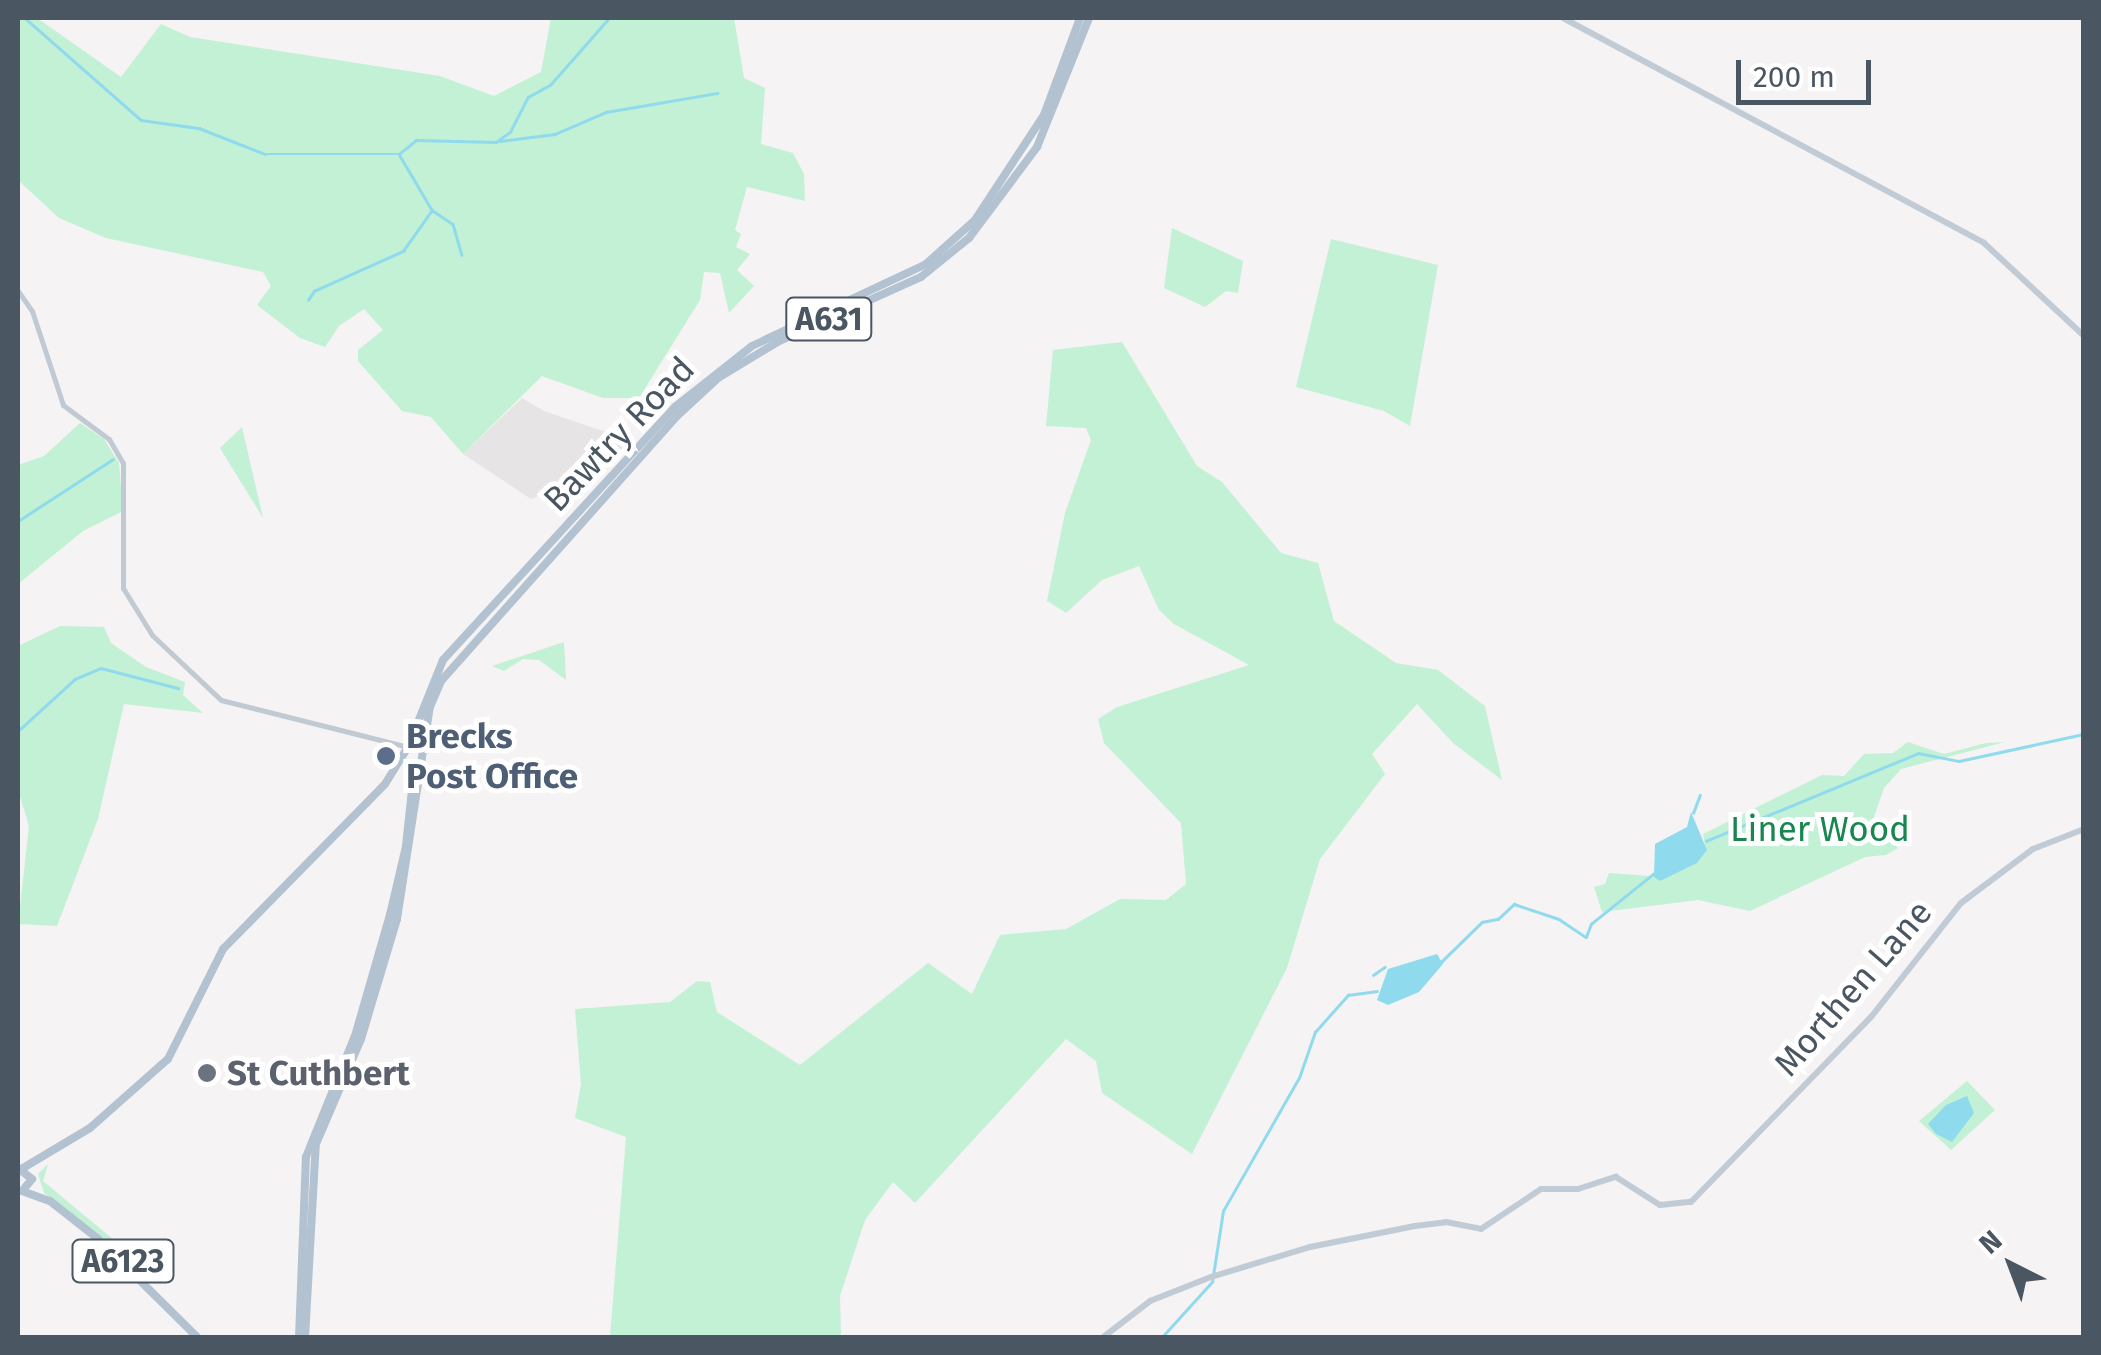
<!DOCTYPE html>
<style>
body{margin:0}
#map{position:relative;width:2101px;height:1355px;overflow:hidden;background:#f5f3f3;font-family:"Fira Sans",sans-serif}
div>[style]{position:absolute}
.education>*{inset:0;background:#e6e4e5}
.green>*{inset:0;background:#c3f1d5}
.water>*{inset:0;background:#90daee}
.stream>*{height:2.5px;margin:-1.25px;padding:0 1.25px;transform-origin:1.25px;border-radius:1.25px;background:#90daee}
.tertiary>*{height:5px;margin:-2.5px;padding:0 2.5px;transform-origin:2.5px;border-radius:2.5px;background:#c1cad2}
.secondary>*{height:6px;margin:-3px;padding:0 3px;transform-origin:3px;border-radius:3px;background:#c1cbd6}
.primary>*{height:8px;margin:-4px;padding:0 4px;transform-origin:4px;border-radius:4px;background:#b3c2d1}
.dots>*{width:28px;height:28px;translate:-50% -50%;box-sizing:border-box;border:5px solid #fff;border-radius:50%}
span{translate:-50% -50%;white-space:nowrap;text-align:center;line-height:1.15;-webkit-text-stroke:10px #fff;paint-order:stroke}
.shield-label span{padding:2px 8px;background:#fff;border:2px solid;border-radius:8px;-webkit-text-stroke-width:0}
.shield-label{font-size:32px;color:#4a5661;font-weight:700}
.street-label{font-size:35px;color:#4a5661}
.service-label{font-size:35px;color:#4e5e75;font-weight:700}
.left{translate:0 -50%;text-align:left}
.park-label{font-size:35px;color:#17864f}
.worship-label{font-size:35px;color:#5b616d;font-weight:700}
.frame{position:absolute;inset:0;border:20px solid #4a5661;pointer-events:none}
.north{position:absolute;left:1961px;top:1215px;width:100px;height:100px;-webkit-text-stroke:8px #fff;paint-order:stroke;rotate:318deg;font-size:28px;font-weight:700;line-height:40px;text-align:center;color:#4a5661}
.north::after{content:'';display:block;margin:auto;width:35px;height:45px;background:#4a5661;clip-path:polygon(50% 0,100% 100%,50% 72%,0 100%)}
.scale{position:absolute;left:1736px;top:60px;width:135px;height:45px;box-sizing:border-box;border:5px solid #4a5661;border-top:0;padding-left:12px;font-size:30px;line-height:35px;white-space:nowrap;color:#4a5661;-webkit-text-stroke:8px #fff;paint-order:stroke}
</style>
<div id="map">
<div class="education">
<i style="clip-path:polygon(522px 398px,544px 411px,635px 442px,597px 473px,531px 499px,463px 454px)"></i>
</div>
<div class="green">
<i style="clip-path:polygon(18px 18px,37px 18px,121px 77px,161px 24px,190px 37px,440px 76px,494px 96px,541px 72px,551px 18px,734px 18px,744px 78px,765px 88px,761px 144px,793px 153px,804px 174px,805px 201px,747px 187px,735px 230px,741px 234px,736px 247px,750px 254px,737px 270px,754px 286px,729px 313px,720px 273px,704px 272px,700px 300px,639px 398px,603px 398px,542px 376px,463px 454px,431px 417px,402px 411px,358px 361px,358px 350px,383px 330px,364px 309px,339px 326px,325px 347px,300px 338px,257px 305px,271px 286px,263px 272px,106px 238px,59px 218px,18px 180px)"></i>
<i style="clip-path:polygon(1172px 228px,1243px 261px,1238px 293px,1226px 291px,1205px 307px,1164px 288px)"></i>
<i style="clip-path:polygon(1331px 239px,1438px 265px,1410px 426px,1384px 411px,1296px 387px)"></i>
<i style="clip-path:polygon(1122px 342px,1197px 466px,1222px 482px,1281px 553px,1318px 563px,1334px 621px,1396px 663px,1438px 670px,1485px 706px,1502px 780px,1453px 743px,1417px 704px,1372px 754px,1385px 774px,1320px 859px,1287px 968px,1192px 1154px,1102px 1093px,1096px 1061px,1066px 1039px,915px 1203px,893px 1182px,865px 1220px,840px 1296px,841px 1337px,610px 1337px,626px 1137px,575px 1118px,581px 1084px,575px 1009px,670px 1002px,697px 981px,710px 982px,717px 1012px,800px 1065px,928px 963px,972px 994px,1000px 935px,1066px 929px,1120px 899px,1166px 900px,1186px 884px,1181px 823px,1104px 743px,1098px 719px,1117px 707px,1249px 665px,1174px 624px,1159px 610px,1139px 566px,1102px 580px,1066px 613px,1047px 601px,1065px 513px,1091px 440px,1086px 428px,1046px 426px,1053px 350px)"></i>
<i style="clip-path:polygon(80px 423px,104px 439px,119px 463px,123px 511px,83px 531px,18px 584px,18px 465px,44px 456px)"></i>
<i style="clip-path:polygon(242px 427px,263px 518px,220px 448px)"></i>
<i style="clip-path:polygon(60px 626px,104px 627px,111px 643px,146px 667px,185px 682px,183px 695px,203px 713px,124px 704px,98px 819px,57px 926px,18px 924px,29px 826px,19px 793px,18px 646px)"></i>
<i style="clip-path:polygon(564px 642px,566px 680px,539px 660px,523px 659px,504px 671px,492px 666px)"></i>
<i style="clip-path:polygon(1908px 742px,1944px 754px,1986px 743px,2005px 742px,1901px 769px,1884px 788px,1874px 817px,1898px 848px,1886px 855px,1865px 857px,1750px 911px,1698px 900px,1602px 912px,1594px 887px,1605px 884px,1609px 873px,1664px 877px,1705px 846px,1703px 834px,1822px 775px,1844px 776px,1864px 754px,1893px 753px)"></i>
<i style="clip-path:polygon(1967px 1081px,1995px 1110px,1951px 1150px,1919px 1121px)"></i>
<i style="clip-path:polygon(48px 1164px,43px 1181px,144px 1265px,151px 1263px,148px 1273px,44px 1193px,38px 1174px)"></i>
</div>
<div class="water">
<i style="clip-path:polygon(1691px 812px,1707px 850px,1697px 863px,1660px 881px,1654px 877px,1655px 844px,1687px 827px)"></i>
<i style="clip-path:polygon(1437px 954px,1443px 964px,1419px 992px,1388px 1005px,1377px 1000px,1388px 969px)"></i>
<i style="clip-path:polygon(1967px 1096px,1974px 1113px,1952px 1142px,1936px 1134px,1928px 1124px,1946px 1105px)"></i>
</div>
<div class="stream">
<i style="left:25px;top:18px;width:154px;rotate:41.3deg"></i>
<i style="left:141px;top:120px;width:59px;rotate:7.9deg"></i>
<i style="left:199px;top:128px;width:71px;rotate:21.5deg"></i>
<i style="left:265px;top:154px;width:134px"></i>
<i style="left:399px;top:154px;width:22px;rotate:-39deg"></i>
<i style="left:416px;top:140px;width:80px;rotate:1.4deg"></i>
<i style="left:496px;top:142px;width:17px;rotate:-36deg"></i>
<i style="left:510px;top:132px;width:39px;rotate:-63deg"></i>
<i style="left:528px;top:97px;width:25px;rotate:-29deg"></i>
<i style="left:550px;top:85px;width:89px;rotate:-48.6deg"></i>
<i style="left:500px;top:141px;width:55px;rotate:-7.3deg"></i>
<i style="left:555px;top:134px;width:56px;rotate:-23.3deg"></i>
<i style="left:606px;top:112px;width:113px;rotate:-9.7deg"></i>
<i style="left:399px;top:154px;width:65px;rotate:59.5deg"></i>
<i style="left:432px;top:210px;width:25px;rotate:34deg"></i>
<i style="left:453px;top:224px;width:32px;rotate:74deg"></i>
<i style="left:308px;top:300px;width:11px;rotate:-56deg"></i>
<i style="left:314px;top:291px;width:98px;rotate:-24.2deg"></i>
<i style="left:403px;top:251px;width:50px;rotate:-54.7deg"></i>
<i style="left:18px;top:521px;width:113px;rotate:-33.1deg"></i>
<i style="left:18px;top:731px;width:77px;rotate:-42.4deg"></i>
<i style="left:75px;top:679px;width:28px;rotate:-23deg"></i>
<i style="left:101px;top:668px;width:80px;rotate:14.6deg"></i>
<i style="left:1693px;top:813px;width:19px;rotate:-69deg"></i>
<i style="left:1706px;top:841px;width:230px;rotate:-22.5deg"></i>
<i style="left:1918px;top:753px;width:42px;rotate:11deg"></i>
<i style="left:1959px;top:761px;width:128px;rotate:-12.2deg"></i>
<i style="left:1439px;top:964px;width:60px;rotate:-44.3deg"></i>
<i style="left:1482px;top:922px;width:16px;rotate:-11deg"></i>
<i style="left:1498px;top:919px;width:22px;rotate:-43deg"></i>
<i style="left:1514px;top:904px;width:47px;rotate:18.4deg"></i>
<i style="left:1559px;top:919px;width:32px;rotate:34deg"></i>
<i style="left:1586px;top:937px;width:14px;rotate:-69deg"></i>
<i style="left:1591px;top:924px;width:80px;rotate:-38.9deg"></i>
<i style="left:1373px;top:975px;width:14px;rotate:-34deg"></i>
<i style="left:1161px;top:1338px;width:76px;rotate:-47.7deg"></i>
<i style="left:1212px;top:1282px;width:72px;rotate:-81.2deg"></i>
<i style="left:1223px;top:1211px;width:153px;rotate:-60.3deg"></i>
<i style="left:1299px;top:1078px;width:49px;rotate:-70.8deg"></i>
<i style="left:1315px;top:1032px;width:50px;rotate:-48.3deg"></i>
<i style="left:1348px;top:995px;width:29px;rotate:-8deg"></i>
</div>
<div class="tertiary">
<i style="left:18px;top:291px;width:24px;rotate:55deg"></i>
<i style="left:32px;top:311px;width:99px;rotate:71.7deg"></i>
<i style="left:63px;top:405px;width:57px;rotate:36.5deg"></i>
<i style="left:109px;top:439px;width:28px;rotate:60deg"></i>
<i style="left:123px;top:463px;width:125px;rotate:90deg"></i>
<i style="left:123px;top:588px;width:55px;rotate:58.3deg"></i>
<i style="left:152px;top:635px;width:95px;rotate:43.3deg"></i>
<i style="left:221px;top:700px;width:193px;rotate:14.1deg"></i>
</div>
<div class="secondary">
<i style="left:1563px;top:18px;width:477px;rotate:28.1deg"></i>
<i style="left:1984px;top:243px;width:137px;rotate:42.9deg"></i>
<i style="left:1102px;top:1338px;width:61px;rotate:-37.6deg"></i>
<i style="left:1150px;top:1301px;width:66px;rotate:-21.5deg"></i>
<i style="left:1211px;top:1277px;width:103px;rotate:-16.9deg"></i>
<i style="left:1310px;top:1247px;width:107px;rotate:-11.3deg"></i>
<i style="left:1415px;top:1226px;width:31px;rotate:-7deg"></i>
<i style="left:1446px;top:1222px;width:36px;rotate:11deg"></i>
<i style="left:1481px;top:1229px;width:72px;rotate:-33.7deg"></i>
<i style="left:1541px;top:1189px;width:37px"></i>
<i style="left:1578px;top:1189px;width:40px;rotate:-18deg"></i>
<i style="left:1616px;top:1177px;width:52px;rotate:32.5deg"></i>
<i style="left:1660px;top:1205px;width:31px;rotate:-6deg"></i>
<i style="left:1691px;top:1202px;width:258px;rotate:-45.8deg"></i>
<i style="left:1871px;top:1017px;width:145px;rotate:-51.7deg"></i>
<i style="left:1961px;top:903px;width:90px;rotate:-36.9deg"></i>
<i style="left:2033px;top:849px;width:55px;rotate:-21.4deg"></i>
</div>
<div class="primary">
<i style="left:18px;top:1168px;width:18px;rotate:38deg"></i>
<i style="left:32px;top:1179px;width:14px;rotate:129deg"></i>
<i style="left:23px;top:1168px;width:78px;rotate:-30.8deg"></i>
<i style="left:90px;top:1128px;width:104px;rotate:-41.5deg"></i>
<i style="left:168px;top:1059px;width:123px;rotate:-63.4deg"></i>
<i style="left:223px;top:949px;width:231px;rotate:-45.5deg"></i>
<i style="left:385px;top:784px;width:44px;rotate:-58.1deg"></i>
<i style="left:408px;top:747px;width:94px;rotate:-68.1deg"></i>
<i style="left:443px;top:660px;width:343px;rotate:-47.5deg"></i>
<i style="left:675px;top:407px;width:98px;rotate:-38.4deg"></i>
<i style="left:752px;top:346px;width:192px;rotate:-25.2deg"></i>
<i style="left:926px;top:264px;width:66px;rotate:-41.9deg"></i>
<i style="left:975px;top:220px;width:126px;rotate:-56.7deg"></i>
<i style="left:1044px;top:115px;width:103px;rotate:-69.6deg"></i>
<i style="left:22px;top:1191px;width:30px;rotate:20deg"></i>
<i style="left:50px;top:1201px;width:60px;rotate:38.2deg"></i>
<i style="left:97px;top:1238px;width:142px;rotate:44.7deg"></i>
<i style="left:299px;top:1338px;width:181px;rotate:-87.8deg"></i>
<i style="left:306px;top:1157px;width:131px;rotate:-68deg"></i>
<i style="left:355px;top:1036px;width:126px;rotate:-73.9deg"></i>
<i style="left:390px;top:915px;width:71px;rotate:-76.9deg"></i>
<i style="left:406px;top:846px;width:66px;rotate:-83.9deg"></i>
<i style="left:413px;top:780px;width:12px;rotate:-114deg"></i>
<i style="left:305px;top:1338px;width:194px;rotate:-86.8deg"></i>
<i style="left:316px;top:1144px;width:114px;rotate:-66.8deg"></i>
<i style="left:361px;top:1039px;width:125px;rotate:-73.3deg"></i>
<i style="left:397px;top:919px;width:215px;rotate:-81.2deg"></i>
<i style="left:430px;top:707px;width:28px;rotate:-67deg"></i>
<i style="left:441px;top:681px;width:355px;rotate:-48.3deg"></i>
<i style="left:677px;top:416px;width:56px;rotate:-42.8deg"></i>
<i style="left:718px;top:378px;width:71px;rotate:-31.2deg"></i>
<i style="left:779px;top:341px;width:156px;rotate:-24.3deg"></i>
<i style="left:921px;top:277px;width:62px;rotate:-39.1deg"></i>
<i style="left:969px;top:238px;width:114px;rotate:-53.2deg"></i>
<i style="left:1037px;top:147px;width:139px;rotate:-68deg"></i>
</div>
<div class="dots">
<i style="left:386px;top:756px;background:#5c6f8a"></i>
<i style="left:207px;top:1073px;background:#6b7280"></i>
</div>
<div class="shield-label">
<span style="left:829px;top:319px">A631</span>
<span style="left:123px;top:1261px">A6123</span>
</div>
<div class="street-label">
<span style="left:619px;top:434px;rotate:-46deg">Bawtry Road</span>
<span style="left:1853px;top:988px;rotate:-49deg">Morthen Lane</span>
</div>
<div class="service-label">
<span class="left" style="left:406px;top:756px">Brecks<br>Post Office</span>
</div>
<div class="park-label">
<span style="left:1820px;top:829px">Liner Wood</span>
</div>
<div class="worship-label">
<span class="left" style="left:227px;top:1073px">St Cuthbert</span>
</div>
<div class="frame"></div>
<div class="north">N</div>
<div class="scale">200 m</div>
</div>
